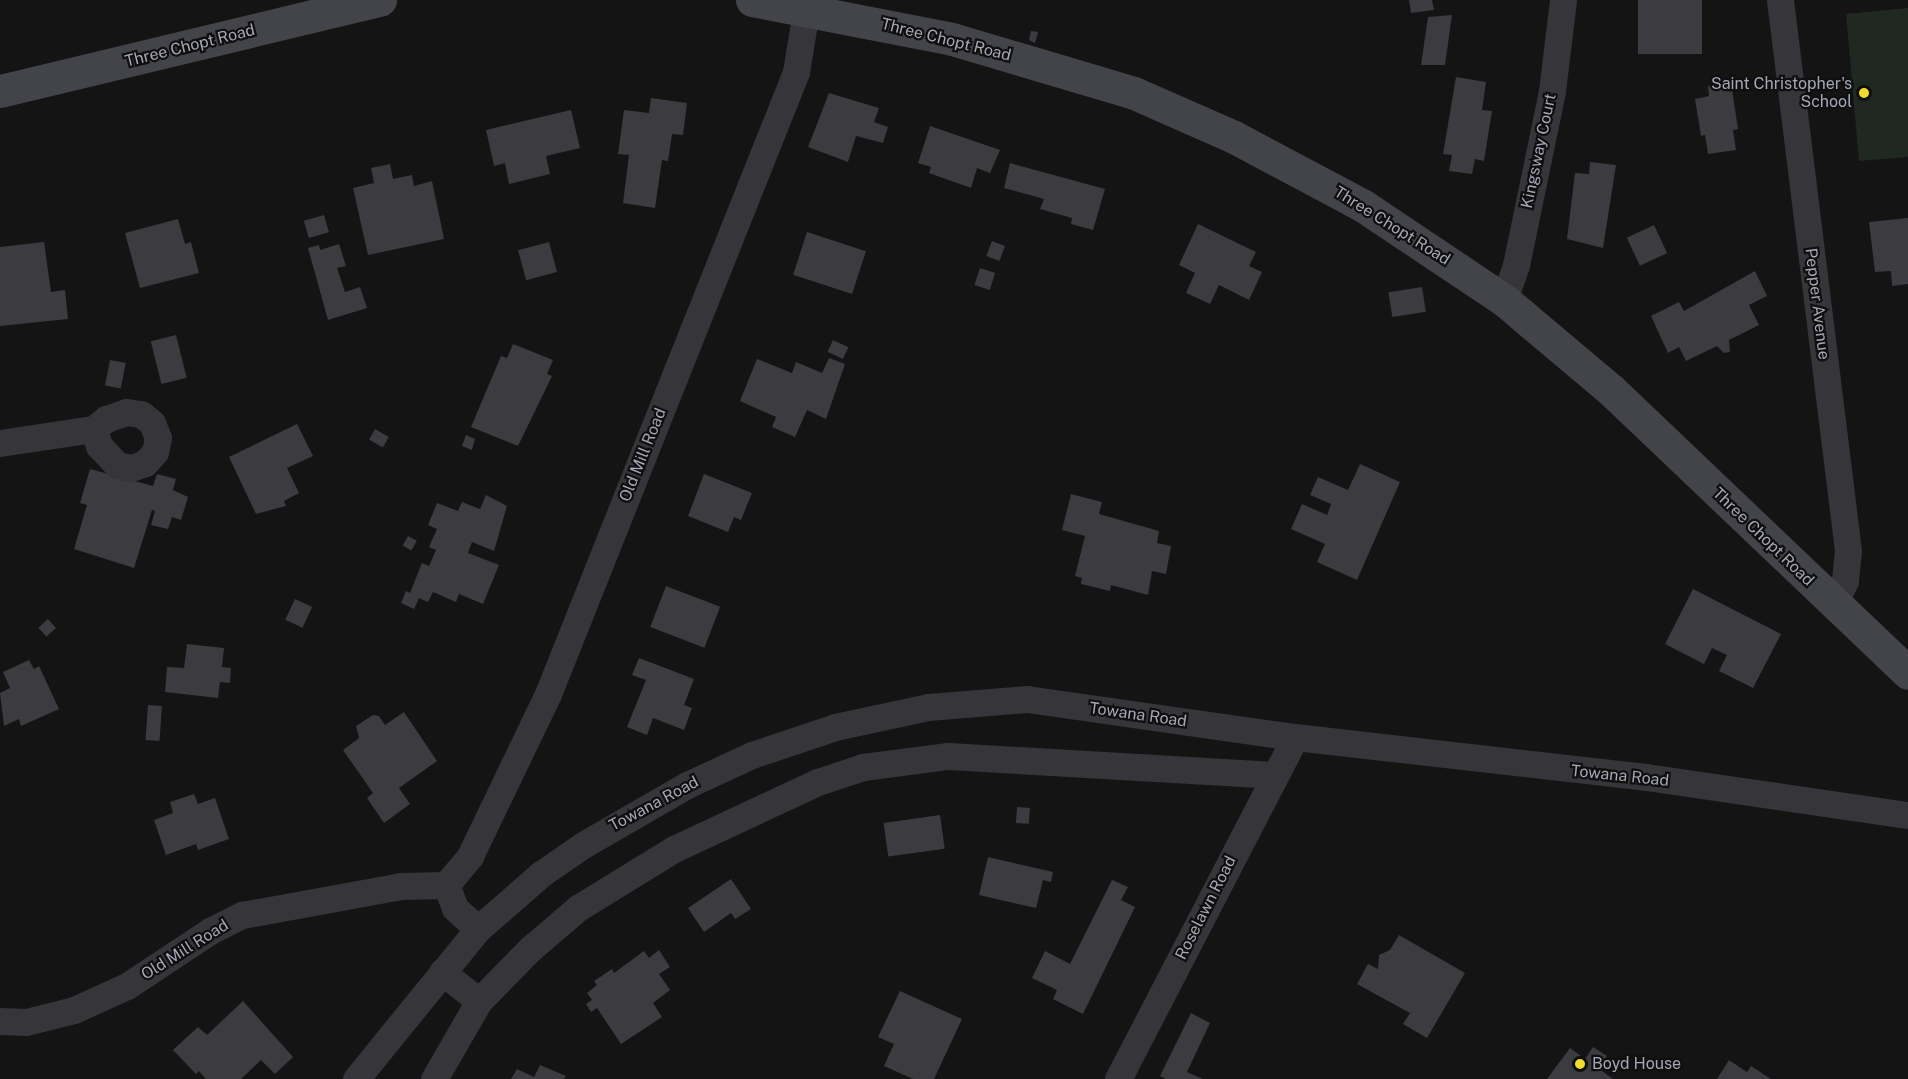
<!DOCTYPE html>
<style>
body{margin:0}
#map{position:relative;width:1908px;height:1079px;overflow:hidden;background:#141415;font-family:"Public Sans",sans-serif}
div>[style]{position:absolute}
.green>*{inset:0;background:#202822}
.building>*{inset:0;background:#3b3b40;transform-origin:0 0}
.minor>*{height:27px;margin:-13.5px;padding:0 13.5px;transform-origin:13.5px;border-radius:13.5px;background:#35353a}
.secondary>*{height:33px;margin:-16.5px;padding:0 16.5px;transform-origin:16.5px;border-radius:16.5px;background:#43434a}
.dots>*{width:16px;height:16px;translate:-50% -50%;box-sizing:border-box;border:3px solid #0f0f10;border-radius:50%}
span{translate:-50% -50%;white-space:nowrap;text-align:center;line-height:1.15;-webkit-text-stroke:4.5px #0f0f10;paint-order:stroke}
.street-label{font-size:16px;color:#a5a7b6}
.poi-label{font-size:16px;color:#a5a7b6}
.right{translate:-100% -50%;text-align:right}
.left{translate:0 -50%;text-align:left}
</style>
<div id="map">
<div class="green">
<i style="clip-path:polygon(1908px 8px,1908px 157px,1859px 161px,1846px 14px)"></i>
</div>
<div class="building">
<i style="clip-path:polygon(1409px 0,1432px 0,1434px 10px,1411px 13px)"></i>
<i style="left:1638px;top:0;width:64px;height:54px"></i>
<i style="clip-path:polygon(1452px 15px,1445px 65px,1421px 65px,1428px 17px)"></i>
<i style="clip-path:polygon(1031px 31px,1038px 32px,1035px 43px,1029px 40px)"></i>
<i style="clip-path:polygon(1456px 77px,1486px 82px,1482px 110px,1492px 111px,1484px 161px,1475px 159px,1472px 174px,1449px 171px,1452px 155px,1443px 154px)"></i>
<i style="clip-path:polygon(1731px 83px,1738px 129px,1733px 130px,1736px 150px,1708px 154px,1705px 135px,1701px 136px,1695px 99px,1709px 96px,1708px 86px)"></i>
<i style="clip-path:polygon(829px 93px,879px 108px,874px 122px,888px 127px,883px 143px,856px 136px,848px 162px,808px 147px)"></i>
<i style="clip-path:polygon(651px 98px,687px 103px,683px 135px,672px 134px,668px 161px,662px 160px,655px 208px,623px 203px,629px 155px,618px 154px,624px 110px,649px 113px)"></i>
<i style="clip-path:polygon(571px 110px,580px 148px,546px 156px,550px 174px,509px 184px,505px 163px,494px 166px,486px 130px)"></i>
<i style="clip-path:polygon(930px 126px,1000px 150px,990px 173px,977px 168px,971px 188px,929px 173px,931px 167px,918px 163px)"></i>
<i style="clip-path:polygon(1590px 162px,1616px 165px,1603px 248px,1567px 239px,1575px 173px,1589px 174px)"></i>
<i style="clip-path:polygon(1010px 163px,1105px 189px,1093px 230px,1071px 224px,1072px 218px,1040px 209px,1044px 199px,1004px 188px)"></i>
<i style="clip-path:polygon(390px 164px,393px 179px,412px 175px,414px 186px,432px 181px,444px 239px,368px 255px,353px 188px,374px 183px,371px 168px)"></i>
<i style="left:324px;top:215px;width:18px;height:21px;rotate:74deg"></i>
<i style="clip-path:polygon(1908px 218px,1908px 284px,1892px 286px,1891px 271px,1875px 272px,1869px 222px)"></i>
<i style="clip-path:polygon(178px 219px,185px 244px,191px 242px,199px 273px,140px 288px,125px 233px)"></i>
<i style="clip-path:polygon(1198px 224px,1256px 252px,1249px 266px,1262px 272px,1249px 300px,1219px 285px,1210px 304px,1186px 293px,1195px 273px,1179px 265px)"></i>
<i style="left:1654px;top:225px;width:31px;height:30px;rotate:65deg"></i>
<i style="left:807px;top:232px;width:62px;height:45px;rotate:18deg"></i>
<i style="left:992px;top:241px;width:14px;height:16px;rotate:21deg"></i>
<i style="clip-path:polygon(44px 242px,51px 292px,65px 290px,68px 319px,0 326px,0 247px)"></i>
<i style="left:549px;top:242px;width:31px;height:32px;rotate:75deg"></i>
<i style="clip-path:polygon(339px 244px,346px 266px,337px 268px,345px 292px,360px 287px,367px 308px,328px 320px,308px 248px,319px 245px,320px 250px)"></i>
<i style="left:980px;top:268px;width:16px;height:18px;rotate:18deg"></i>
<i style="clip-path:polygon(1755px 271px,1767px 296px,1749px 305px,1759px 325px,1729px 340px,1730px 352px,1724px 353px,1717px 346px,1686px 361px,1679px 347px,1668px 353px,1651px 316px,1679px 302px,1684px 311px)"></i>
<i style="left:1422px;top:287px;width:25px;height:34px;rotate:81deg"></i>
<i style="left:176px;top:335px;width:44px;height:26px;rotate:76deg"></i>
<i style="left:833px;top:340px;width:17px;height:13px;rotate:25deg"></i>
<i style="clip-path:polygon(513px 344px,553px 360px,547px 374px,552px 376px,518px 446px,471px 427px,501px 356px,507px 358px)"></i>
<i style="clip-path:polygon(829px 358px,845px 364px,826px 419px,807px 410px,795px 437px,772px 427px,776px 417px,740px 401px,757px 359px,792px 373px,796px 362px,822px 373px)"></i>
<i style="left:110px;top:360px;width:16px;height:26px;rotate:11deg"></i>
<i style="clip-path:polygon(297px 424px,313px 456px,287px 468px,299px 493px,284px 501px,286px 506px,256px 514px,229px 457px)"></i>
<i style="left:375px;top:429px;width:16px;height:12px;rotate:30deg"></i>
<i style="clip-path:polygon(466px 435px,475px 439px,472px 450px,462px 446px)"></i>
<i style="clip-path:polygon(1360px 464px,1400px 482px,1357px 580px,1317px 562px,1325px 544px,1291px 529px,1302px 504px,1327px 515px,1331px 504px,1310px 495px,1318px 477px,1348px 490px)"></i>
<i style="clip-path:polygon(90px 469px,153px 486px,157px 474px,176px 479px,173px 490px,188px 497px,181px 520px,172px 517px,168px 529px,151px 525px,155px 511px,152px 510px,134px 568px,74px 549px,87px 505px,80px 503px)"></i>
<i style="clip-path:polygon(704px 474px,752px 493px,741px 520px,734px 517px,728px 532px,688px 516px)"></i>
<i style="clip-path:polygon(1071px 494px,1102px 502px,1099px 514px,1159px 531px,1157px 543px,1171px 546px,1166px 574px,1152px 571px,1148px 595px,1111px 585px,1110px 591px,1081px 584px,1082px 578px,1075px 576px,1085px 536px,1062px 530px)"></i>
<i style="clip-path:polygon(486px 495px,507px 506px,494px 551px,472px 542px,468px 553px,499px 565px,483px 604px,459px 594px,456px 602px,433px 592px,428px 602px,419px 598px,414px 609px,401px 603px,406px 591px,410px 593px,422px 563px,429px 566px,436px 550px,429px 547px,437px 529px,428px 525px,437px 503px,458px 511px,462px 502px,480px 509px)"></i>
<i style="left:408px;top:536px;width:10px;height:11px;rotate:29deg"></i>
<i style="left:666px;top:586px;width:58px;height:44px;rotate:21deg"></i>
<i style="clip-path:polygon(1693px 589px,1781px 634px,1753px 688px,1719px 671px,1727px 655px,1712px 648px,1704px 664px,1665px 644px)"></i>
<i style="left:295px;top:599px;width:19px;height:23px;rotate:25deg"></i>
<i style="left:48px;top:619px;width:12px;height:13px;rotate:48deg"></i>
<i style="clip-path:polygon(187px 644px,224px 648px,222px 667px,231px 668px,230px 683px,220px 682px,218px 698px,165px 692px,167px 667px,184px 668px)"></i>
<i style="clip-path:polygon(639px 658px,694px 679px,684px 705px,692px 708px,684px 730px,653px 718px,647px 735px,627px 727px,646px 680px,632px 675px)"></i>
<i style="clip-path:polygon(29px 660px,34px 669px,39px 666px,59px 709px,21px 726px,19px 719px,4px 726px,0 693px,10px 688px,3px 672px)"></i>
<i style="left:148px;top:705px;width:14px;height:35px;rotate:4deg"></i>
<i style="clip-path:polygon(404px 712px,437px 761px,399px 788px,410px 804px,384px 823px,367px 798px,373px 793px,343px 750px,359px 738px,356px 726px,373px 715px,379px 716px,385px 725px)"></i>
<i style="clip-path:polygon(194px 794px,198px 804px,215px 798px,229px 839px,198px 850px,196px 844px,166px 855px,154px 820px,173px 813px,170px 802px)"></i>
<i style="left:1017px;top:807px;width:13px;height:16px;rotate:4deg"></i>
<i style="left:940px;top:815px;width:34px;height:57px;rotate:82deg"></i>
<i style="clip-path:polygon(988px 857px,1053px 872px,1051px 882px,1043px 880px,1036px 908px,979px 895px)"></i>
<i style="clip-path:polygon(731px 879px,751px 909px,735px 919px,731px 913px,704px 932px,688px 908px)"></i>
<i style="clip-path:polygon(1112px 880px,1128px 887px,1121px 900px,1135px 907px,1083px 1014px,1053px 999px,1057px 990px,1032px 978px,1045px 951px,1070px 964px)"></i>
<i style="clip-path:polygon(1399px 935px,1465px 973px,1427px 1038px,1403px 1024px,1410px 1013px,1357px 984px,1368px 964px,1378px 969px,1379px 955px,1390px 950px)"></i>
<i style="clip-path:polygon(659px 950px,670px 967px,659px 974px,670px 990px,653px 1003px,662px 1017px,621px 1044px,597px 1008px,591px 1012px,586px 1004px,592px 1000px,587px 993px,597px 985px,594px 981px,612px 969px,614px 973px,644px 951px,649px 958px)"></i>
<i style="clip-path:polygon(900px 991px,962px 1019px,934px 1079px,913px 1079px,884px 1066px,894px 1044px,878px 1037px)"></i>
<i style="clip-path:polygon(243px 1001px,293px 1057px,275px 1074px,261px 1060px,241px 1079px,206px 1079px,199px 1071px,196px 1074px,173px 1050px,198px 1027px,207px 1035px)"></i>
<i style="clip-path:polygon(1191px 1013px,1210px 1023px,1187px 1072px,1203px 1079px,1166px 1079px,1160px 1076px)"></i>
<i style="clip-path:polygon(1593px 1047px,1607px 1056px,1598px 1068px,1613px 1079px,1547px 1079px,1570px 1048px,1585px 1059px)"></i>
<i style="clip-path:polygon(1729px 1060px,1747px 1072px,1751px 1066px,1771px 1079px,1717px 1079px)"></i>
<i style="clip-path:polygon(540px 1065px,566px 1076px,564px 1079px,511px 1079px,517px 1069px,534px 1077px)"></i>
</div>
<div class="minor">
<i style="left:1780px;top:0;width:555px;rotate:82.96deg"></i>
<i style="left:1848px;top:551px;width:30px;rotate:96deg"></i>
<i style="left:1845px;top:581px;width:27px;rotate:117deg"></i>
<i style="left:1504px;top:300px;width:37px;rotate:-71deg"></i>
<i style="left:1516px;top:265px;width:178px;rotate:-78.3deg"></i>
<i style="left:1552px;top:91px;width:92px;rotate:-83.1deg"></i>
<i style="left:0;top:443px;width:95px;rotate:-8.5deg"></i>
<i style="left:94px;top:429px;width:16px;rotate:-40deg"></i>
<i style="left:106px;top:419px;width:21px;rotate:-19deg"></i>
<i style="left:126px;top:412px;width:15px;rotate:8deg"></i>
<i style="left:141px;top:414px;width:14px;rotate:39deg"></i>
<i style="left:152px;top:423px;width:16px;rotate:68deg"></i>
<i style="left:158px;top:438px;width:14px;rotate:102deg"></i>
<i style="left:155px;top:452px;width:15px;rotate:132deg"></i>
<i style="left:145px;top:463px;width:15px;rotate:160deg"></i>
<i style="left:131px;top:468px;width:14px;rotate:-168deg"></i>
<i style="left:117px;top:465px;width:26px;rotate:-133deg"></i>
<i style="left:99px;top:446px;width:18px;rotate:-106deg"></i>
<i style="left:478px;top:929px;width:31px;rotate:-138deg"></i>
<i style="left:455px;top:908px;width:25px;rotate:-111deg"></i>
<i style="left:446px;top:885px;width:38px;rotate:-50deg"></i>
<i style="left:470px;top:856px;width:180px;rotate:-64.3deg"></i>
<i style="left:548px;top:694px;width:670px;rotate:-68.26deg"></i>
<i style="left:796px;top:72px;width:62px;rotate:-80.7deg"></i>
<i style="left:442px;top:972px;width:47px;rotate:38.1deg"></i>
<i style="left:0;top:1021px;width:26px;rotate:2deg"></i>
<i style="left:26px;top:1022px;width:49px;rotate:-14deg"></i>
<i style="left:74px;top:1010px;width:58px;rotate:-24.4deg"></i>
<i style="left:127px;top:986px;width:100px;rotate:-33.5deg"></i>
<i style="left:210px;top:931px;width:36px;rotate:-27deg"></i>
<i style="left:242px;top:915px;width:162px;rotate:-10.3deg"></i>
<i style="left:401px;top:886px;width:45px;rotate:-1.3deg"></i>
<i style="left:356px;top:1079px;width:193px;rotate:-50.9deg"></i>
<i style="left:478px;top:929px;width:84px;rotate:-41.1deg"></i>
<i style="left:541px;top:874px;width:51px;rotate:-34.6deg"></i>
<i style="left:583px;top:845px;width:120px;rotate:-30deg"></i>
<i style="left:687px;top:785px;width:72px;rotate:-24.8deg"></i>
<i style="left:752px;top:755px;width:88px;rotate:-18.6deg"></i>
<i style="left:835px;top:727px;width:95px;rotate:-12.1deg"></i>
<i style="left:928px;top:707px;width:99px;rotate:-4.6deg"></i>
<i style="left:1027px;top:699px;width:271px;rotate:8.1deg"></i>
<i style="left:1295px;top:737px;width:353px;rotate:6.5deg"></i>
<i style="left:1646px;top:777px;width:265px;rotate:8.3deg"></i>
<i style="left:434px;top:1079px;width:90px;rotate:-60deg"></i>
<i style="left:479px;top:1001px;width:73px;rotate:-45.6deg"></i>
<i style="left:530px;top:949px;width:63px;rotate:-40.5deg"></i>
<i style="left:578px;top:908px;width:113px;rotate:-31.6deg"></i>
<i style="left:674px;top:849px;width:159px;rotate:-25deg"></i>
<i style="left:818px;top:782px;width:47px;rotate:-18.4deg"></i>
<i style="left:863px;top:767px;width:86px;rotate:-7.4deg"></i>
<i style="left:948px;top:756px;width:328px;rotate:3.3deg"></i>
<i style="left:1118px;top:1079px;width:385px;rotate:-62.6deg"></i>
</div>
<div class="secondary">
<i style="left:752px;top:0;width:204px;rotate:11deg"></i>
<i style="left:952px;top:39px;width:190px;rotate:16.5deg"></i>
<i style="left:1134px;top:93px;width:109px;rotate:23.7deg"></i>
<i style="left:1234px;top:137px;width:145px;rotate:28deg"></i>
<i style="left:1362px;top:205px;width:171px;rotate:33.8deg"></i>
<i style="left:1504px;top:300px;width:140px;rotate:40.1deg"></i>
<i style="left:1611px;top:390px;width:410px;rotate:43.6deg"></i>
<i style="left:0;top:91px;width:391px;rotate:-13.5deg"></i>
</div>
<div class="dots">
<i style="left:1864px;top:93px;background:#f2db2f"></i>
<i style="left:1580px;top:1064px;background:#f2db2f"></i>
</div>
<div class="street-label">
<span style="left:946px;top:40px;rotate:14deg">Three Chopt Road</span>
<span style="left:190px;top:46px;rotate:-14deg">Three Chopt Road</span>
<span style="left:1539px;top:151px;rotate:-78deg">Kingsway Court</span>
<span style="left:1392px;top:226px;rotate:32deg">Three Chopt Road</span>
<span style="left:1817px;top:304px;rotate:83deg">Pepper Avenue</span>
<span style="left:643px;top:455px;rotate:-68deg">Old Mill Road</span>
<span style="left:1763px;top:537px;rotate:44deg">Three Chopt Road</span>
<span style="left:1138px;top:715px;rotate:8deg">Towana Road</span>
<span style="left:1620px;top:776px;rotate:6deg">Towana Road</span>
<span style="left:654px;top:804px;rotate:-28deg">Towana Road</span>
<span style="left:1206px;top:908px;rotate:-63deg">Roselawn Road</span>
<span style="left:185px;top:950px;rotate:-32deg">Old Mill Road</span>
</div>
<div class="poi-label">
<span class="right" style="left:1852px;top:93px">Saint Christopher's<br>School</span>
<span class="left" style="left:1592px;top:1064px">Boyd House</span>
</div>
</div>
